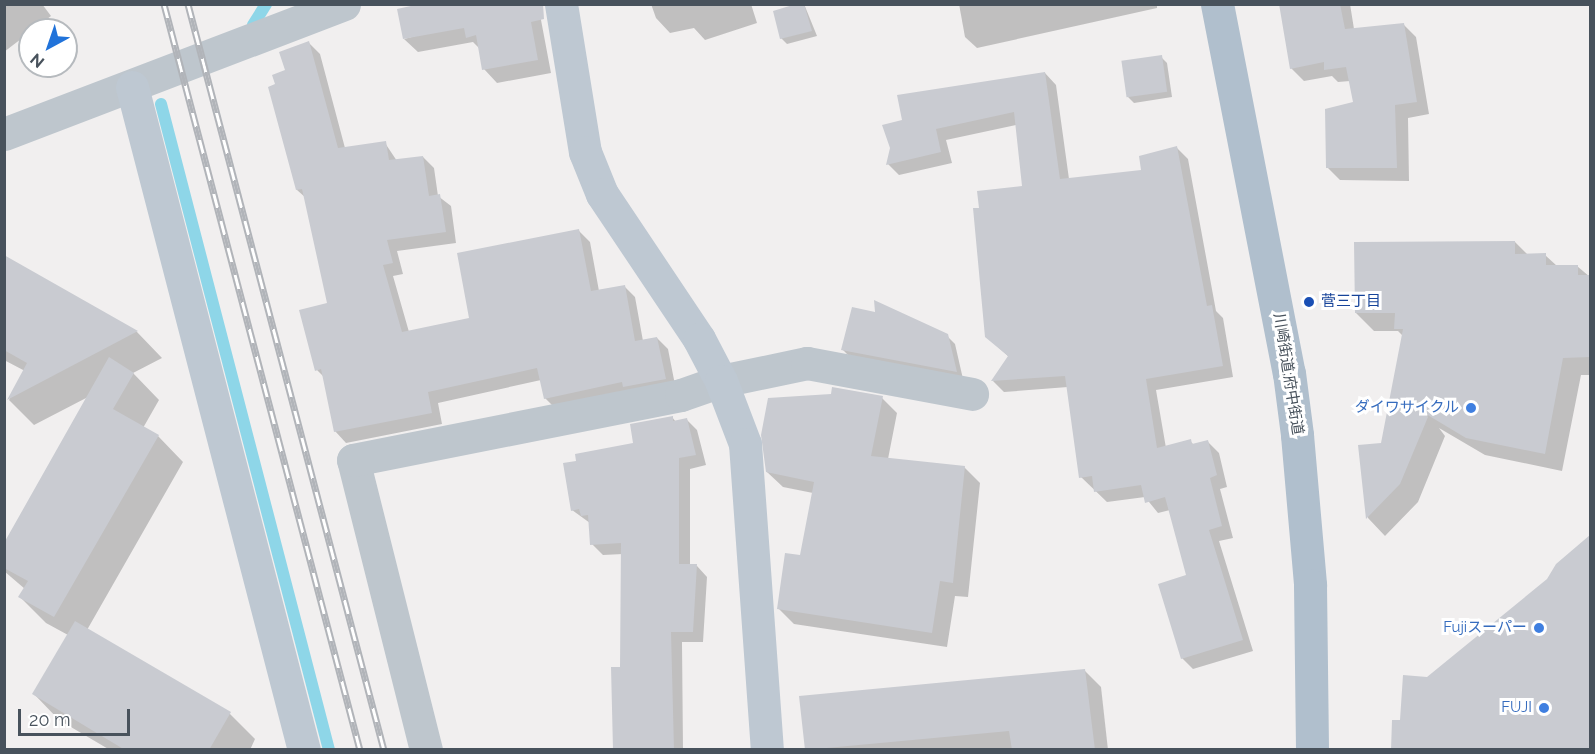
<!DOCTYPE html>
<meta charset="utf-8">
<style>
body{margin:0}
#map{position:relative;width:1595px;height:754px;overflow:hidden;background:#f1efef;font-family:Raleway,"Noto Sans JP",sans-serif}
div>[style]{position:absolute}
.shadow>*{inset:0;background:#0003}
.stream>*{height:12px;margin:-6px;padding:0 6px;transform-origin:6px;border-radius:6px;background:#8ed6e8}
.building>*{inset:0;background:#c9cbd1;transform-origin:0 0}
.street>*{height:33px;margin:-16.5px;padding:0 16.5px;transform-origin:16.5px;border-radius:16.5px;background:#bec6cd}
.secondary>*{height:33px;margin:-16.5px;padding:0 16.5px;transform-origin:16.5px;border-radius:16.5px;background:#bec8d2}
.primary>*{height:33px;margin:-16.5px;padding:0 16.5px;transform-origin:16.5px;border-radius:16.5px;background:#b0bfcd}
.rail>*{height:7px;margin-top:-3.5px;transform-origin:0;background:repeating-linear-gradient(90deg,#fff 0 14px,#b1b4b9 0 28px);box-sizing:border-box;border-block:2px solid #b1b4b9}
.dots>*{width:16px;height:16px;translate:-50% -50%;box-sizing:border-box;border:3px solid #fff;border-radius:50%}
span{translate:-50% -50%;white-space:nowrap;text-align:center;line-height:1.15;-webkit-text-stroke:6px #fff;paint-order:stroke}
.transit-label{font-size:15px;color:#164399}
.left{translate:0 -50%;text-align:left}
.street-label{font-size:15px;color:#48525c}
.shop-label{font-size:15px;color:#366cbe}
.right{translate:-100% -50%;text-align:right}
.frame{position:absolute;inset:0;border:6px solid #48525c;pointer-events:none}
.north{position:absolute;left:18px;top:18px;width:60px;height:60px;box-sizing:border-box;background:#fff;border:2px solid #b6babe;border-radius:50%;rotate:220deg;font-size:16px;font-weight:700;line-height:24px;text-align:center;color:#48525c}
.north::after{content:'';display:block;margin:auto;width:21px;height:27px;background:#2173da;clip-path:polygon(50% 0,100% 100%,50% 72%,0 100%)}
.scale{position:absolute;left:18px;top:709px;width:112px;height:27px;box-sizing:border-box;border:3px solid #48525c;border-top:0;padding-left:8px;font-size:18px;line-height:21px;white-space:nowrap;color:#48525c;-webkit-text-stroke:4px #fff;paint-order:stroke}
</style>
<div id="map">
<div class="shadow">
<i style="clip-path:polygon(4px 4px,42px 4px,51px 16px,4px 52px)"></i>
<i style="clip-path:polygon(538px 4px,551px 73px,497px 83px,484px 69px,480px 49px,473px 42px,418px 52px,404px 39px)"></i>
<i style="clip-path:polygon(651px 4px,751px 4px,757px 23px,705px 40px,694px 28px,670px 33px,656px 18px)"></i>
<i style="clip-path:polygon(804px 4px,817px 36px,787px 44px,781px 38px)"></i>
<i style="clip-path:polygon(959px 4px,1157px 4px,1157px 8px,977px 48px,965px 37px)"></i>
<i style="clip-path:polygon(1280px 4px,1350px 4px,1354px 29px,1403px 24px,1416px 37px,1429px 114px,1408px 118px,1409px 181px,1340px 180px,1327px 167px,1355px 103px,1350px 81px,1338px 82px,1332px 76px,1304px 81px,1291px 68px)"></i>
<i style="clip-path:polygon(309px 43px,320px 54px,345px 148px,385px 143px,397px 161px,423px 157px,434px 168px,438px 196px,451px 206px,456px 243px,397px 251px,403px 274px,393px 276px,409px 332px,471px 319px,579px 231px,590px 242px,599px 291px,624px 286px,635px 297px,643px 341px,657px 338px,668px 349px,676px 390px,556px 409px,545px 398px,541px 380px,438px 403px,442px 424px,346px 443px,335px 431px,324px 377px,317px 370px,329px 304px,306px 198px,297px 190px,277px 85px)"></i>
<i style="clip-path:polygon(1161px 57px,1167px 63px,1172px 97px,1134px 103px,1128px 97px)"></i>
<i style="clip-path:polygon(1045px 73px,1056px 85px,1069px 179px,1142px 172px,1177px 148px,1188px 159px,1216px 311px,1223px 318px,1233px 377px,1156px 390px,1166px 448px,1190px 441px,1194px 445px,1208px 442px,1219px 453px,1227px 487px,1220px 489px,1233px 538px,1219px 541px,1253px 651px,1193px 669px,1182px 658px,1188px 576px,1170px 510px,1158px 513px,1145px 497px,1107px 502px,1081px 477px,1068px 387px,1004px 392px,993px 381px,1009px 357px,986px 336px,1024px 188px,1016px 125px,946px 140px,952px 163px,899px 175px,888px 164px,904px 121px)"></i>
<i style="clip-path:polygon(1515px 242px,1528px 255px,1545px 255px,1557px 266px,1577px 266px,1590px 277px,1590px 375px,1581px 375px,1562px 471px,1485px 455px,1439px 428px,1445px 436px,1418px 502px,1385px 536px,1368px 518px,1360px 446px,1382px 445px,1403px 336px,1398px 331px,1374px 331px,1356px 313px)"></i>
<i style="clip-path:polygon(4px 256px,137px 332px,162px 358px,133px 373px,159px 400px,143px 428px,158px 436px,183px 462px,87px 630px,230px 714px,255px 739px,250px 750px,110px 750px,59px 720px,34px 694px,68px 635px,46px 623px,20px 597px,25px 589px,4px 571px,4px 546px,88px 397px,34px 425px,9px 400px,25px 371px,4px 360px)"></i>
<i style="clip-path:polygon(947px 336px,955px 344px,963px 379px,850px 357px,843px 350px)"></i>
<i style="clip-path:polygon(882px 398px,897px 413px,888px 459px,964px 467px,980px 483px,968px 597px,955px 596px,947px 647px,794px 624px,779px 609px,801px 557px,813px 493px,783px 487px,767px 472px)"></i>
<i style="clip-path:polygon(672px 417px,676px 422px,686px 419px,697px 430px,706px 465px,690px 469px,690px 565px,697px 566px,707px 577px,703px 642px,682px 642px,683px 750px,614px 750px,622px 668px,623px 554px,603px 555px,592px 544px,590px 523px,572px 510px,635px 444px)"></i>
<i style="clip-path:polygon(1590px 537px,1590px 750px,1392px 750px,1401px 721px,1427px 679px,1548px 580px,1557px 565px)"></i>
<i style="clip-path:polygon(1085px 671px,1101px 687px,1108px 750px,806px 750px)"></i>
</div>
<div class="stream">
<i style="left:253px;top:25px;width:25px;rotate:-58deg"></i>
<i style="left:161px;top:104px;width:667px;rotate:75.42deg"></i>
</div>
<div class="building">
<i style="clip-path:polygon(420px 4px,543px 4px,544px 19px,531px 22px,538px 60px,482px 70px,476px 35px,466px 38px,464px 28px,403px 39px,397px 9px)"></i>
<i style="clip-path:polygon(796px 4px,804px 4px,812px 31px,780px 39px,773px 11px)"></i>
<i style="clip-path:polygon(1279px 4px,1340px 4px,1345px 29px,1404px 23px,1417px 102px,1395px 105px,1397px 168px,1326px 168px,1325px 109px,1353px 102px,1346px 67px,1324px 70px,1324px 62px,1290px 69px)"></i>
<i style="clip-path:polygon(309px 41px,338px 148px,386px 141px,389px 160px,423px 156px,429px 196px,440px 194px,446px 232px,387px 240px,393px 263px,383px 265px,402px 332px,469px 318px,457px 253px,579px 229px,591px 291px,625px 285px,635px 341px,657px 337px,666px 379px,623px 387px,622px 382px,544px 399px,537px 368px,428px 392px,432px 413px,334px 432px,321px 369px,315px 371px,299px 310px,327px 303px,302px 189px,296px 190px,268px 87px,275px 84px,272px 75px,285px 70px,279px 52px)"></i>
<i style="left:1162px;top:55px;width:37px;height:41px;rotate:82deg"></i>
<i style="clip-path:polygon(1045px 72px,1060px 179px,1141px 170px,1139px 156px,1177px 146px,1207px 306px,1212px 305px,1223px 366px,1146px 379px,1157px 448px,1191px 439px,1192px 444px,1208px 440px,1217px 475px,1210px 478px,1222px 526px,1209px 530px,1243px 640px,1181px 659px,1158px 584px,1186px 575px,1165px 497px,1145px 503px,1141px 485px,1094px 492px,1092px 476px,1079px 478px,1065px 376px,991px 381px,1008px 356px,985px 337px,973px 208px,979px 208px,977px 191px,1022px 186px,1014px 112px,936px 129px,941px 152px,886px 165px,890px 148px,882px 125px,902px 120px,897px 95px)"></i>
<i style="clip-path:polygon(1515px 241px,1515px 254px,1546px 253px,1546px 265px,1578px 265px,1578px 275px,1590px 275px,1590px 357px,1563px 358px,1545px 454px,1466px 438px,1426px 414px,1428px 417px,1400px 484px,1366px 519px,1358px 445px,1381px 443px,1403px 329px,1394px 329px,1395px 313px,1355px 313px,1354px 242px)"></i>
<i style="clip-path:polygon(4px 255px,138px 331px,7px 400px,27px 363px,4px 350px)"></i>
<i style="clip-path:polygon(874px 300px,948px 334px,957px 372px,841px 350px,852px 307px,875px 312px)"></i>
<i style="clip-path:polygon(109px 357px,134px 373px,113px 409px,159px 435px,54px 617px,18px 597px,28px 581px,4px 568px,4px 543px)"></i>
<i style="clip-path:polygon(832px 387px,883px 396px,871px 456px,965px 466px,953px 583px,940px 581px,932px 633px,777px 609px,785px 553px,800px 555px,814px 482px,766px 472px,761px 435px,768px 398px,831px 394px)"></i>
<i style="clip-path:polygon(673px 416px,673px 421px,687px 418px,696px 455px,679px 458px,679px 564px,697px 564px,693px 632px,671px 632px,674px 750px,613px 750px,611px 667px,620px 667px,621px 543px,590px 545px,588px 515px,581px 516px,579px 509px,571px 511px,563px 463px,576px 461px,575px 454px,633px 443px,630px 424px)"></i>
<i style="clip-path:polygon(1590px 535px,1590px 750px,1391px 750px,1392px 720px,1400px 720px,1403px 675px,1427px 677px,1547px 579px,1556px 564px)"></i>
<i style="clip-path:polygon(75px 621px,231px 712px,209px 750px,125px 750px,32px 694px)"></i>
<i style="clip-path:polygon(1085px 669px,1095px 750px,1012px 750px,1009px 731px,805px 750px,799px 696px)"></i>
</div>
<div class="street">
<i style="left:4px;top:134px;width:364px;rotate:-20.9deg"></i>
<i style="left:426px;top:750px;width:299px;rotate:-104.1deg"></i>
<i style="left:353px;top:460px;width:334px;rotate:-11.2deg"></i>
<i style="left:681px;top:395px;width:42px;rotate:-19.3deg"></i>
<i style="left:721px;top:381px;width:88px;rotate:-11.8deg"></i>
<i style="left:807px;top:363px;width:168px;rotate:10.6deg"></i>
</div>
<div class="secondary">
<i style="left:561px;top:4px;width:150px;rotate:80.8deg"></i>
<i style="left:585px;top:152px;width:45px;rotate:68deg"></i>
<i style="left:602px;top:194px;width:174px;rotate:56.2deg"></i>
<i style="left:699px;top:339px;width:47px;rotate:62.4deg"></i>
<i style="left:721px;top:381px;width:67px;rotate:69.1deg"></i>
<i style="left:745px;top:444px;width:307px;rotate:85.9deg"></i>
<i style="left:132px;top:87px;width:685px;rotate:75.46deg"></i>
</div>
<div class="primary">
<i style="left:1217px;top:4px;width:376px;rotate:79deg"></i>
<i style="left:1289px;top:373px;width:63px;rotate:82.6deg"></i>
<i style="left:1297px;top:435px;width:151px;rotate:85deg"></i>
<i style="left:1310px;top:585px;width:165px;rotate:89.3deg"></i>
</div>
<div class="rail">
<i style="left:164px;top:4px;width:771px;rotate:75.28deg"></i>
<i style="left:188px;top:4px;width:771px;rotate:75.28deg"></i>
</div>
<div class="dots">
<i style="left:1309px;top:302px;background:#1a4fb4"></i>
<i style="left:1471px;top:408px;background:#3f7fe0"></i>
<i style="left:1539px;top:628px;background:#3f7fe0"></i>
<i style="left:1544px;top:708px;background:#3f7fe0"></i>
</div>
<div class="transit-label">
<span class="left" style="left:1321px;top:302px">菅三丁目</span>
</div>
<div class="street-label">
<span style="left:1288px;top:374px;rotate:81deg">川崎街道;府中街道</span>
</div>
<div class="shop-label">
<span class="right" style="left:1459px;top:408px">ダイワサイクル</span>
<span class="right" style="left:1527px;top:628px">Fujiスーパー</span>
<span class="right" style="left:1532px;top:708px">FUJI</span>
</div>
<div class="frame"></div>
<div class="north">N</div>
<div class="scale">20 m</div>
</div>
